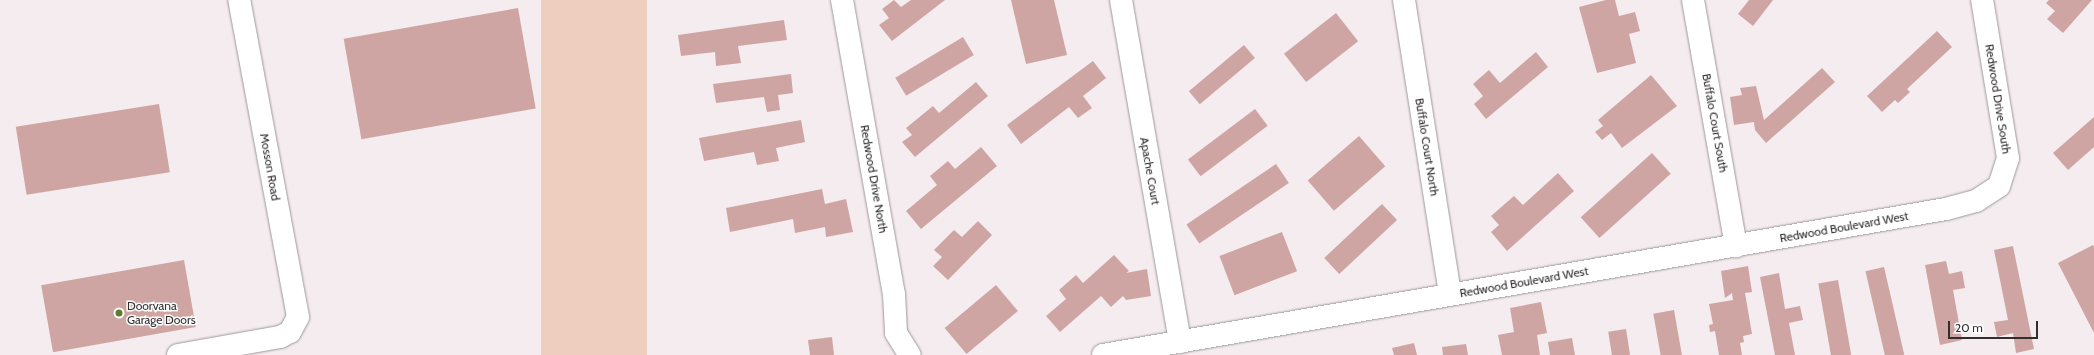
<!DOCTYPE html>
<style>
body{margin:0}
#map{position:relative;width:2094px;height:355px;overflow:hidden;background:#f4ecef;font-family:Cabin,sans-serif}
div>[style]{position:absolute}
.green>*{inset:0;background:#edcebf;transform-origin:0 0}
.building>*{inset:0;background:#cfa5a3;transform-origin:0 0}
.roads{filter:drop-shadow(0 0 1px #9e989a) drop-shadow(0 0 1px #9e989a)}
.minor>*{height:22px;margin:-11px;padding:0 11px;transform-origin:11px;border-radius:11px;background:#fff}
.dots>*{width:11px;height:11px;translate:-50% -50%;box-sizing:border-box;border:2px solid #fff;border-radius:50%}
span{translate:-50% -50%;white-space:nowrap;text-align:center;line-height:1.15;-webkit-text-stroke:3px #fff;paint-order:stroke}
.street-label{font-size:12px;color:#312e2f}
.poi-label{font-size:12px;color:#312e2f}
.left{translate:0 -50%;text-align:left}
.scale{position:absolute;left:1948px;top:321px;width:90px;height:18px;box-sizing:border-box;border:2px solid #312e2f;border-top:0;padding-left:5px;font-size:12px;line-height:14px;white-space:nowrap;color:#312e2f;-webkit-text-stroke:3px #fff;paint-order:stroke}
</style>
<div id="map">
<div class="green">
<i style="left:541px;top:0;width:106px;height:360px"></i>
</div>
<div class="building">
<i style="clip-path:polygon(894px 0,901px 7px,911px 0,945px 0,892px 41px,879px 25px,889px 18px,882px 9px)"></i>
<i style="clip-path:polygon(1011px 0,1054px 0,1067px 55px,1026px 64px)"></i>
<i style="clip-path:polygon(1606px 0,1615px 0,1619px 16px,1635px 12px,1640px 31px,1629px 34px,1636px 63px,1597px 73px,1579px 7px)"></i>
<i style="clip-path:polygon(1749px 0,1773px 0,1753px 26px,1738px 14px)"></i>
<i style="clip-path:polygon(2049px 0,2092px 0,2063px 33px,2047px 19px,2055px 11px,2046px 3px)"></i>
<i style="left:518px;top:8px;width:102px;height:177px;rotate:80deg"></i>
<i style="left:1336px;top:13px;width:36px;height:66px;rotate:52deg"></i>
<i style="clip-path:polygon(784px 20px,787px 40px,738px 46px,741px 63px,716px 66px,715px 52px,681px 56px,678px 35px)"></i>
<i style="clip-path:polygon(1937px 31px,1952px 47px,1907px 89px,1910px 92px,1898px 103px,1895px 100px,1882px 112px,1867px 96px)"></i>
<i style="left:963px;top:37px;width:21px;height:79px;rotate:59deg"></i>
<i style="left:1244px;top:45px;width:17px;height:72px;rotate:50deg"></i>
<i style="clip-path:polygon(1536px 52px,1548px 67px,1486px 119px,1474px 104px,1483px 96px,1473px 84px,1489px 70px,1500px 83px)"></i>
<i style="clip-path:polygon(1093px 61px,1106px 78px,1083px 96px,1092px 108px,1078px 118px,1069px 107px,1021px 144px,1007px 125px)"></i>
<i style="clip-path:polygon(1822px 68px,1835px 82px,1766px 143px,1755px 130px,1754px 122px,1734px 125px,1730px 97px,1742px 95px,1740px 88px,1756px 86px,1764px 120px)"></i>
<i style="clip-path:polygon(791px 74px,793px 93px,778px 95px,780px 110px,767px 112px,764px 97px,716px 103px,713px 84px)"></i>
<i style="clip-path:polygon(1651px 75px,1677px 106px,1622px 148px,1611px 133px,1602px 140px,1595px 132px,1603px 126px,1598px 120px)"></i>
<i style="clip-path:polygon(976px 82px,988px 96px,915px 157px,902px 142px,912px 135px,906px 128px,933px 106px,939px 113px)"></i>
<i style="left:159px;top:104px;width:69px;height:145px;rotate:81deg"></i>
<i style="left:1255px;top:109px;width:21px;height:84px;rotate:53deg"></i>
<i style="clip-path:polygon(2094px 117px,2094px 147px,2068px 170px,2053px 153px)"></i>
<i style="clip-path:polygon(801px 120px,805px 142px,776px 148px,779px 161px,757px 165px,754px 152px,704px 161px,699px 138px)"></i>
<i style="left:1359px;top:136px;width:40px;height:68px;rotate:49deg"></i>
<i style="clip-path:polygon(981px 147px,997px 166px,921px 229px,906px 211px,937px 185px,930px 176px,948px 161px,955px 169px)"></i>
<i style="left:1652px;top:153px;width:28px;height:96px;rotate:48deg"></i>
<i style="left:1276px;top:164px;width:23px;height:108px;rotate:56deg"></i>
<i style="clip-path:polygon(1558px 173px,1574px 191px,1507px 251px,1491px 232px,1499px 225px,1491px 216px,1514px 196px,1523px 205px)"></i>
<i style="clip-path:polygon(822px 189px,825px 204px,846px 199px,853px 232px,826px 237px,825px 227px,795px 233px,793px 219px,730px 232px,726px 208px)"></i>
<i style="left:1382px;top:204px;width:22px;height:79px;rotate:47deg"></i>
<i style="clip-path:polygon(978px 221px,992px 235px,948px 280px,933px 266px,942px 257px,934px 250px,954px 230px,962px 237px)"></i>
<i style="left:1282px;top:232px;width:42px;height:67px;rotate:69deg"></i>
<i style="clip-path:polygon(2093px 245px,2094px 247px,2094px 333px,2058px 263px)"></i>
<i style="clip-path:polygon(2013px 246px,2034px 349px,2016px 353px,2013px 333px,1997px 337px,1994px 322px,2008px 320px,1994px 250px)"></i>
<i style="clip-path:polygon(1114px 255px,1129px 271px,1126px 273px,1147px 269px,1151px 296px,1126px 300px,1123px 296px,1111px 307px,1101px 296px,1060px 332px,1046px 316px,1066px 299px,1059px 290px,1076px 275px,1083px 283px)"></i>
<i style="left:184px;top:260px;width:68px;height:145px;rotate:80deg"></i>
<i style="clip-path:polygon(1946px 261px,1949px 274px,1962px 271px,1965px 288px,1953px 290px,1962px 340px,1940px 345px,1925px 265px)"></i>
<i style="clip-path:polygon(1748px 266px,1752px 292px,1745px 293px,1752px 334px,1743px 336px,1744px 342px,1740px 343px,1742px 355px,1719px 355px,1715px 331px,1710px 332px,1709px 325px,1713px 324px,1709px 304px,1733px 300px,1732px 293px,1725px 298px,1721px 271px)"></i>
<i style="left:1884px;top:267px;width:90px;height:19px;rotate:77deg"></i>
<i style="clip-path:polygon(1779px 273px,1785px 309px,1800px 306px,1803px 320px,1789px 323px,1795px 355px,1775px 355px,1760px 277px)"></i>
<i style="left:1838px;top:280px;width:76px;height:20px;rotate:80deg"></i>
<i style="left:996px;top:285px;width:34px;height:67px;rotate:50deg"></i>
<i style="clip-path:polygon(1541px 302px,1547px 333px,1537px 335px,1540px 355px,1502px 355px,1498px 335px,1514px 332px,1510px 308px)"></i>
<i style="left:1674px;top:310px;width:46px;height:21px;rotate:80deg"></i>
<i style="left:1626px;top:329px;width:26px;height:18px;rotate:81deg"></i>
<i style="clip-path:polygon(832px 337px,834px 355px,810px 355px,808px 340px)"></i>
<i style="clip-path:polygon(1572px 338px,1575px 355px,1550px 355px,1548px 342px)"></i>
<i style="clip-path:polygon(1414px 343px,1417px 355px,1394px 355px,1392px 348px)"></i>
<i style="clip-path:polygon(1466px 344px,1468px 355px,1443px 355px,1442px 347px)"></i>
</div>
<div class="roads">
<div class="minor">
<i style="left:842px;top:0;width:299px;rotate:80deg"></i>
<i style="left:894px;top:294px;width:39px;rotate:87deg"></i>
<i style="left:896px;top:333px;width:26px;rotate:58deg"></i>
<i style="left:1121px;top:0;width:347px;rotate:80.2deg"></i>
<i style="left:1404px;top:0;width:298px;rotate:81.1deg"></i>
<i style="left:1693px;top:0;width:250px;rotate:80.1deg"></i>
<i style="left:178px;top:355px;width:104px;rotate:-10deg"></i>
<i style="left:280px;top:337px;width:11px;rotate:-27deg"></i>
<i style="left:290px;top:332px;width:17px;rotate:-62deg"></i>
<i style="left:298px;top:317px;width:322px;rotate:-100.5deg"></i>
<i style="left:1103px;top:355px;width:856px;rotate:-9.83deg"></i>
<i style="left:1946px;top:209px;width:31px;rotate:-15deg"></i>
<i style="left:1976px;top:201px;width:27px;rotate:-33deg"></i>
<i style="left:1999px;top:186px;width:29px;rotate:-72deg"></i>
<i style="left:2008px;top:158px;width:160px;rotate:-99.3deg"></i>
</div>
</div>
<div class="dots">
<i style="left:119px;top:313px;background:#617a2c"></i>
</div>
<div class="street-label">
<span style="left:1998px;top:99px;rotate:81deg">Redwood Drive South</span>
<span style="left:1715px;top:123px;rotate:80deg">Buffalo Court South</span>
<span style="left:1427px;top:147px;rotate:81deg">Buffalo Court North</span>
<span style="left:270px;top:167px;rotate:80deg">Mosson Road</span>
<span style="left:1150px;top:171px;rotate:80deg">Apache Court</span>
<span style="left:874px;top:179px;rotate:80deg">Redwood Drive North</span>
<span style="left:1844px;top:227px;rotate:-10deg">Redwood Boulevard West</span>
<span style="left:1524px;top:282px;rotate:-10deg">Redwood Boulevard West</span>
</div>
<div class="poi-label">
<span class="left" style="left:127px;top:313px">Doorvana<br>Garage Doors</span>
</div>
<div class="scale">20 m</div>
</div>
